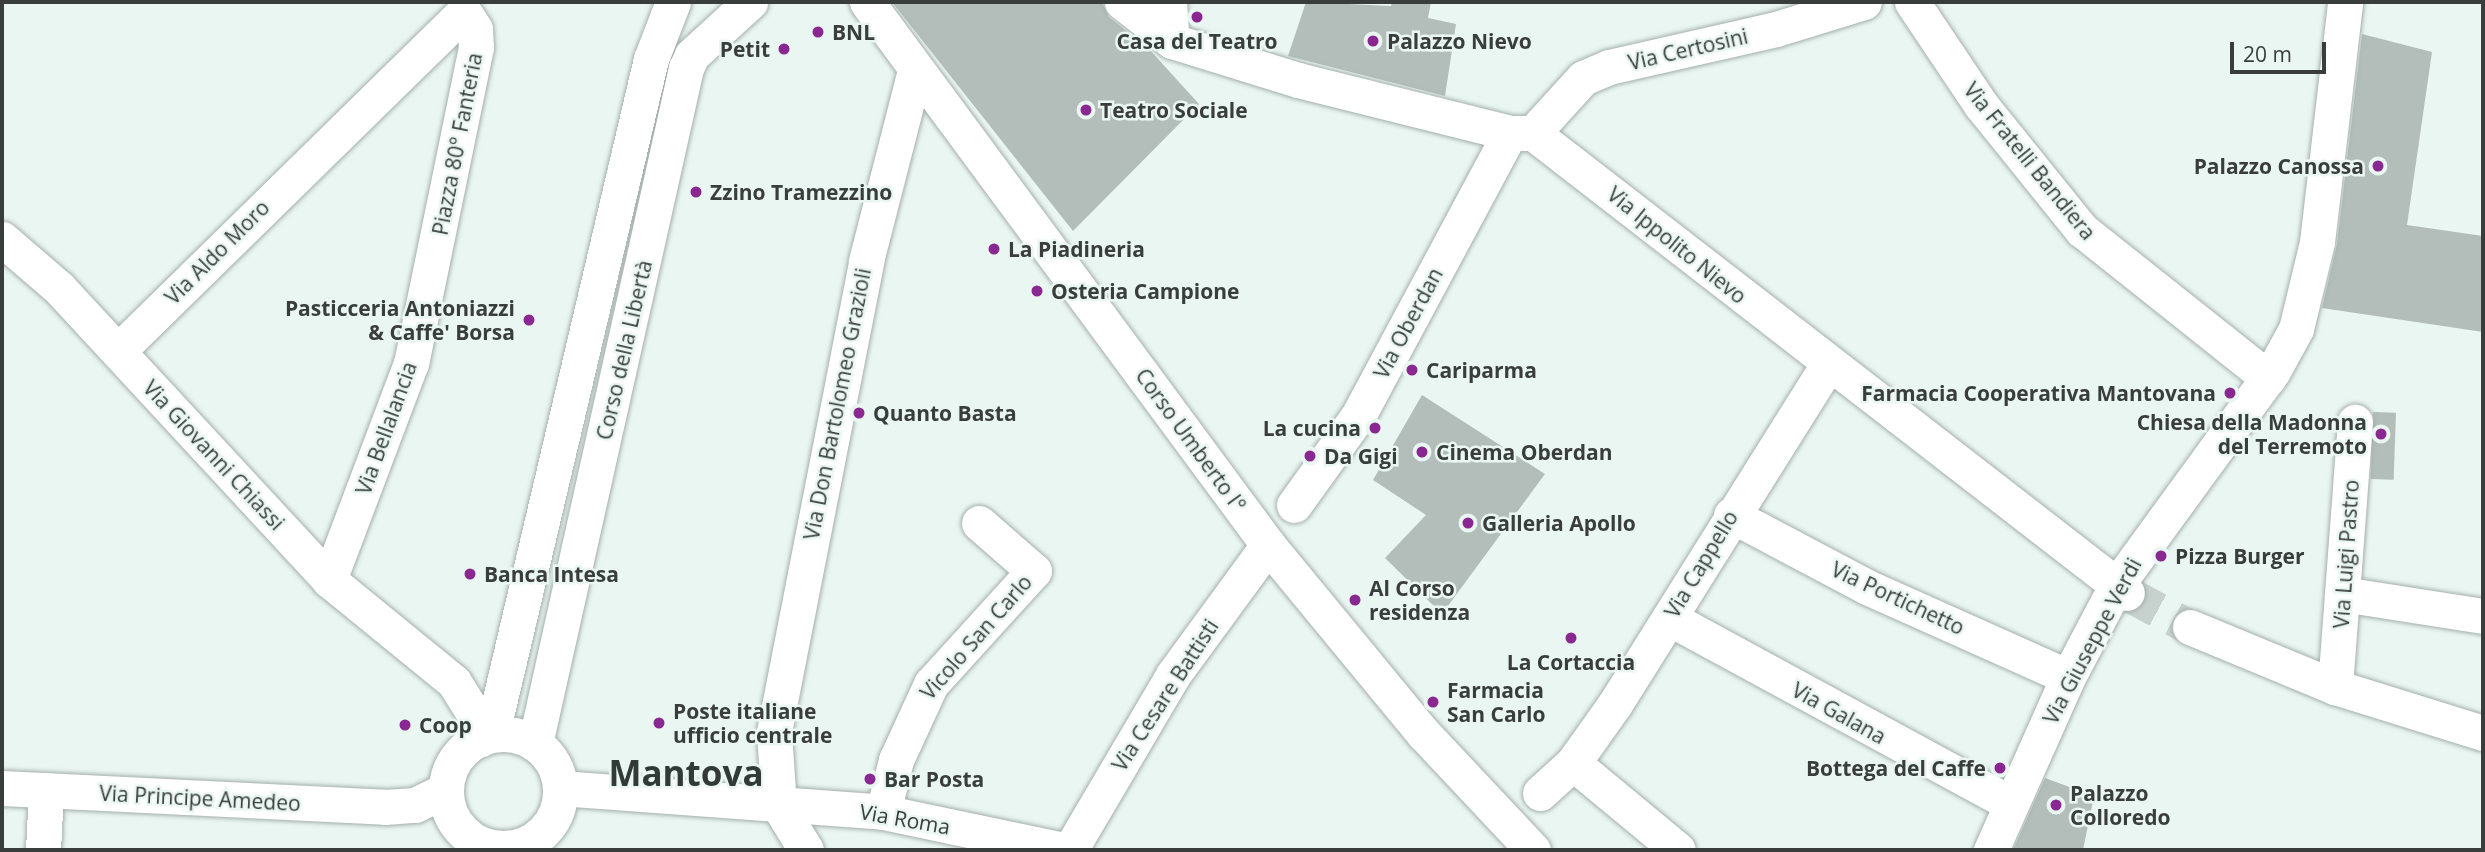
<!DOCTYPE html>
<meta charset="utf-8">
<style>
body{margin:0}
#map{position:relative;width:2485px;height:852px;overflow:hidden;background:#eaf6f2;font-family:"Open Sans",sans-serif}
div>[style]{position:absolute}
.building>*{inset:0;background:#b3beba;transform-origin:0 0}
.minor-tunnel>*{height:35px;margin-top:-17.5px;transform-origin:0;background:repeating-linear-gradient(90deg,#c7d1ce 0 35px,transparent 0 53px)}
.roads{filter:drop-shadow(0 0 2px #a4afab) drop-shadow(0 0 2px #a4afab)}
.minor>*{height:35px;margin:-17.5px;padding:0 17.5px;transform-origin:17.5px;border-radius:17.5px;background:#fff}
.minor>.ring{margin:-17.5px;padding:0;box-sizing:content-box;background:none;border:35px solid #fff;border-radius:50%}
.dots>*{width:19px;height:19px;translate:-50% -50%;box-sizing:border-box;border:4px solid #eaf6f2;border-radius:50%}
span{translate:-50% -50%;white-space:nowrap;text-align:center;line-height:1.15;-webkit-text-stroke:5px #eaf6f2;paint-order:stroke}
.poi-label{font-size:21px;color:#393e3d;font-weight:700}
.left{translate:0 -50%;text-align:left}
.right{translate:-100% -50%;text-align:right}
.street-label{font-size:21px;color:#393e3d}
.town-label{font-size:35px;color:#313a37;font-weight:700}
.frame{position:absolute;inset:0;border:4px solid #393e3d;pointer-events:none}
.scale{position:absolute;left:2230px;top:42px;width:96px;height:32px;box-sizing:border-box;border:4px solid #393e3d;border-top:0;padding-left:9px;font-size:21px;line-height:24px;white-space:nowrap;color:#393e3d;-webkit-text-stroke:5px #eaf6f2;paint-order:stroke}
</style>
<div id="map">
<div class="building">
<i style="clip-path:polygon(892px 2px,1102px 2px,1109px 17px,1149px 49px,1199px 104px,1073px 231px)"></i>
<i style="clip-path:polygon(1306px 2px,1391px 6px,1392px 2px,1431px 2px,1428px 18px,1456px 24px,1445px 96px,1288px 56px)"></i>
<i style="clip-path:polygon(2362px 34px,2432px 52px,2407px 225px,2483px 236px,2483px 332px,2322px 308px,2337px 244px)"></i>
<i style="clip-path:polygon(1422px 395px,1545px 474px,1442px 614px,1385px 558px,1426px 515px,1373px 480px)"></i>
<i style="left:2373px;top:412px;width:23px;height:67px;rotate:2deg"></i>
<i style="clip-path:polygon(2045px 778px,2094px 796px,2083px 850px,2013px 850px)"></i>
</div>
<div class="minor-tunnel">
<i style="left:2127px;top:593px;width:72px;rotate:28.4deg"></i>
</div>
<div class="roads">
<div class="minor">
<i style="left:867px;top:2px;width:675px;rotate:53.55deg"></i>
<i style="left:1268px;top:545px;width:245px;rotate:50.5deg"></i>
<i style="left:1424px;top:734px;width:159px;rotate:46.8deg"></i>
<i style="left:1122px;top:2px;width:63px;rotate:38deg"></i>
<i style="left:1172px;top:41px;width:132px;rotate:17.2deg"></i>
<i style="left:1298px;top:80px;width:219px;rotate:14deg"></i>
<i style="left:1510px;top:133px;width:23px"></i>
<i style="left:1533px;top:133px;width:751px;rotate:37.75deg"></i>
<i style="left:1169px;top:2px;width:39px;rotate:86deg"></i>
<i style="left:1912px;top:2px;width:124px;rotate:56.2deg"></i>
<i style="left:1981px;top:105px;width:161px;rotate:51.1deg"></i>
<i style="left:2082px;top:230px;width:238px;rotate:38.5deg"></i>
<i style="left:1533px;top:133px;width:74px;rotate:-47.7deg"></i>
<i style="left:1583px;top:78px;width:28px;rotate:-23deg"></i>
<i style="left:1609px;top:67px;width:171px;rotate:-12.8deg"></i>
<i style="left:1776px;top:29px;width:92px;rotate:-17.1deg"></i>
<i style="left:2px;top:239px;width:75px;rotate:40.7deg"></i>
<i style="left:59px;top:288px;width:398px;rotate:47.2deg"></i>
<i style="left:329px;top:580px;width:161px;rotate:39.2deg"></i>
<i style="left:454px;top:682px;width:40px;rotate:58deg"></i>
<i style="left:475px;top:716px;width:24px;rotate:78deg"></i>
<i style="left:118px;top:351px;width:484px;rotate:-44.4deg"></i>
<i style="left:464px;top:12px;width:20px;rotate:57deg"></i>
<i style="left:475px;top:29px;width:18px;rotate:87deg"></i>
<i style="left:476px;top:47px;width:323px;rotate:101.6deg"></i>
<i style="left:411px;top:363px;width:232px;rotate:110.7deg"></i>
<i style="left:1294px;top:505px;width:110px;rotate:-54.3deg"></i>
<i style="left:1358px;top:416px;width:321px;rotate:-61.8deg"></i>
<i style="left:1731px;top:515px;width:154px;rotate:27.9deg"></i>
<i style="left:1867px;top:587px;width:220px;rotate:24.1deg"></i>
<i style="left:2342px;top:594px;width:143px;rotate:8.9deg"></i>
<i style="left:1669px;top:618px;width:388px;rotate:28.5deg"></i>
<i style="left:2190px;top:627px;width:157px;rotate:22.5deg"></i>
<i style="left:2335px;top:687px;width:155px;rotate:17.3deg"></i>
<i style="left:2335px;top:687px;width:266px;rotate:-85.7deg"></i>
<i class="ring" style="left:446px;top:734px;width:79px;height:79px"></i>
<i style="left:480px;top:739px;width:28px;rotate:-55deg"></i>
<i style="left:496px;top:716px;width:675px;rotate:-76.73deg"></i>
<i style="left:651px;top:59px;width:61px;rotate:-68.9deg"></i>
<i style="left:535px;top:744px;width:693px;rotate:-77.41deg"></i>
<i style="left:686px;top:68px;width:14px;rotate:-65deg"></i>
<i style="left:692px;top:55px;width:79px;rotate:-42.4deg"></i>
<i style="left:1573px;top:763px;width:136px;rotate:39.6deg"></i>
<i style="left:2px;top:788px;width:383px;rotate:2.8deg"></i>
<i style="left:385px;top:807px;width:30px;rotate:-4deg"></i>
<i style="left:415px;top:805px;width:34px;rotate:-26deg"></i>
<i style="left:560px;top:788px;width:324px;rotate:4.2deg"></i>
<i style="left:883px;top:812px;width:184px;rotate:11.9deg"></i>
<i style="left:1540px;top:793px;width:45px;rotate:-42.3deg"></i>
<i style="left:1573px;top:763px;width:72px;rotate:-54.6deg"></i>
<i style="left:1615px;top:704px;width:400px;rotate:-57.9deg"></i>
<i style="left:883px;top:812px;width:54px;rotate:-76deg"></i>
<i style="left:896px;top:760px;width:84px;rotate:-65.3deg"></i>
<i style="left:931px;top:684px;width:153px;rotate:-47.7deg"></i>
<i style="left:1034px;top:571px;width:73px;rotate:-138.9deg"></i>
<i style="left:43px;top:850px;width:60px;rotate:-87.1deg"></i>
<i style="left:806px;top:850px;width:52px;rotate:-121.5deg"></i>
<i style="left:779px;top:806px;width:74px;rotate:-93.9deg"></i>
<i style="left:774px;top:732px;width:480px;rotate:-78.9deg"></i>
<i style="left:866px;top:261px;width:197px;rotate:-75.6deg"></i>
<i style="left:1070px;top:850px;width:203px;rotate:-59.5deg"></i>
<i style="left:1173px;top:675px;width:161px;rotate:-53.8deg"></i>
<i style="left:1991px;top:850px;width:189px;rotate:-66deg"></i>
<i style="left:2068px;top:677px;width:103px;rotate:-62.2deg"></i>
<i style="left:2116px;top:586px;width:266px;rotate:-53.9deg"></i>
<i style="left:2273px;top:371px;width:48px;rotate:-61.3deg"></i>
<i style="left:2296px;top:329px;width:89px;rotate:-76.4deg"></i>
<i style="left:2317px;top:242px;width:242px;rotate:-83.3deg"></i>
</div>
</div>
<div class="dots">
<i style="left:1197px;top:17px;background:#892891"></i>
<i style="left:818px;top:32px;background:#892891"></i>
<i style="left:1373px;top:41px;background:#892891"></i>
<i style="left:784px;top:49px;background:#892891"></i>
<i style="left:1086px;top:110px;background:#892891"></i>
<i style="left:2378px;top:166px;background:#892891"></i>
<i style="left:696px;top:192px;background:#892891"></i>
<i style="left:994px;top:249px;background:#892891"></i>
<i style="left:1037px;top:291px;background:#892891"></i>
<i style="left:529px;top:320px;background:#892891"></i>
<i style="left:1412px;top:370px;background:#892891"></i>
<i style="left:2230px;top:393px;background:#892891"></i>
<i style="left:859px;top:413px;background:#892891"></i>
<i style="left:1375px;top:428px;background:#892891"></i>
<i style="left:2381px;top:434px;background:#892891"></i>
<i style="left:1422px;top:452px;background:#892891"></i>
<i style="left:1310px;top:456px;background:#892891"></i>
<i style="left:1468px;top:523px;background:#892891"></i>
<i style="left:2161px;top:556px;background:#892891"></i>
<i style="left:470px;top:574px;background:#892891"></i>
<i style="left:1355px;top:600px;background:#892891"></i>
<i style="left:1571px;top:638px;background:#892891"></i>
<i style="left:1433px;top:702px;background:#892891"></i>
<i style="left:659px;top:723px;background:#892891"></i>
<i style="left:405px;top:725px;background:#892891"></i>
<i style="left:2000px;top:768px;background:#892891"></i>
<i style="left:870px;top:779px;background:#892891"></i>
<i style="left:2056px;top:805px;background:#892891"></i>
</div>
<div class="poi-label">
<span class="left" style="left:832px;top:32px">BNL</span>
<span style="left:1197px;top:41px">Casa del Teatro</span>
<span class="left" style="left:1387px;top:41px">Palazzo Nievo</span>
<span class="right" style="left:770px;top:49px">Petit</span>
<span class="left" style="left:1100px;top:110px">Teatro Sociale</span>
<span class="right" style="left:2364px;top:166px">Palazzo Canossa</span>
<span class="left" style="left:710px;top:192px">Zzino Tramezzino</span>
<span class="left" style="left:1008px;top:249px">La Piadineria</span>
<span class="left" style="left:1051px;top:291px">Osteria Campione</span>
<span class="right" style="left:515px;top:320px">Pasticceria Antoniazzi<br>&amp; Caffe' Borsa</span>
<span class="left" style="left:1426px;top:370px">Cariparma</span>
<span class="right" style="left:2216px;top:393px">Farmacia Cooperativa Mantovana</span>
<span class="left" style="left:873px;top:413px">Quanto Basta</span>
<span class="right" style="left:2367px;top:434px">Chiesa della Madonna<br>del Terremoto</span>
<span class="right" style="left:1361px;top:428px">La cucina</span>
<span class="left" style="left:1436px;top:452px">Cinema Oberdan</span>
<span class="left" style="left:1324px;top:456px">Da Gigi</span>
<span class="left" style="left:1482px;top:523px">Galleria Apollo</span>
<span class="left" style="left:2175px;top:556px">Pizza Burger</span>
<span class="left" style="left:484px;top:574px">Banca Intesa</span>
<span class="left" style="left:1369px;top:600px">Al Corso<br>residenza</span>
<span style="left:1571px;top:662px">La Cortaccia</span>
<span class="left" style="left:1447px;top:702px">Farmacia<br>San Carlo</span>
<span class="left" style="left:673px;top:723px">Poste italiane<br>ufficio centrale</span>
<span class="left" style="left:419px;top:725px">Coop</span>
<span class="right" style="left:1986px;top:768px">Bottega del Caffe</span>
<span class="left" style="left:884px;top:779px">Bar Posta</span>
<span class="left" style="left:2070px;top:805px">Palazzo<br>Colloredo</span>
</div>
<div class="street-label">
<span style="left:1688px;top:49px;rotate:-13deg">Via Certosini</span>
<span style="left:457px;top:144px;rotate:-79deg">Piazza 80° Fanteria</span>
<span style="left:2030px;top:161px;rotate:51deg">Via Fratelli Bandiera</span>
<span style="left:1677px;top:245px;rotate:39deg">Via Ippolito Nievo</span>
<span style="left:217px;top:252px;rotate:-45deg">Via Aldo Moro</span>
<span style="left:1408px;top:323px;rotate:-62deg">Via Oberdan</span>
<span style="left:624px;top:350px;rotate:-77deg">Corso della Libertà</span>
<span style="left:837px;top:404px;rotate:-79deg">Via Don Bartolomeo Grazioli</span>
<span style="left:386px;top:428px;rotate:-70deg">Via Bellalancia</span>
<span style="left:1191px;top:440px;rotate:54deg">Corso Umberto I°</span>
<span style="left:214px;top:455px;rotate:47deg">Via Giovanni Chiassi</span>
<span style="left:2346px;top:554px;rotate:-86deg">Via Luigi Pastro</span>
<span style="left:1701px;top:564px;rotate:-59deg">Via Cappello</span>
<span style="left:1898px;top:598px;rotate:25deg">Via Portichetto</span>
<span style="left:976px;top:637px;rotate:-49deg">Vicolo San Carlo</span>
<span style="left:2092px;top:641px;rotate:-62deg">Via Giuseppe Verdi</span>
<span style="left:1165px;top:695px;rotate:-57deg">Via Cesare Battisti</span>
<span style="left:1839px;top:713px;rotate:29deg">Via Galana</span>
<span style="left:200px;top:798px;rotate:3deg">Via Principe Amedeo</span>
<span style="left:905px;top:819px;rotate:10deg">Via Roma</span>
</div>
<div class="town-label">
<span style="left:686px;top:773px">Mantova</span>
</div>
<div class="frame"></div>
<div class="scale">20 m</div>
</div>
